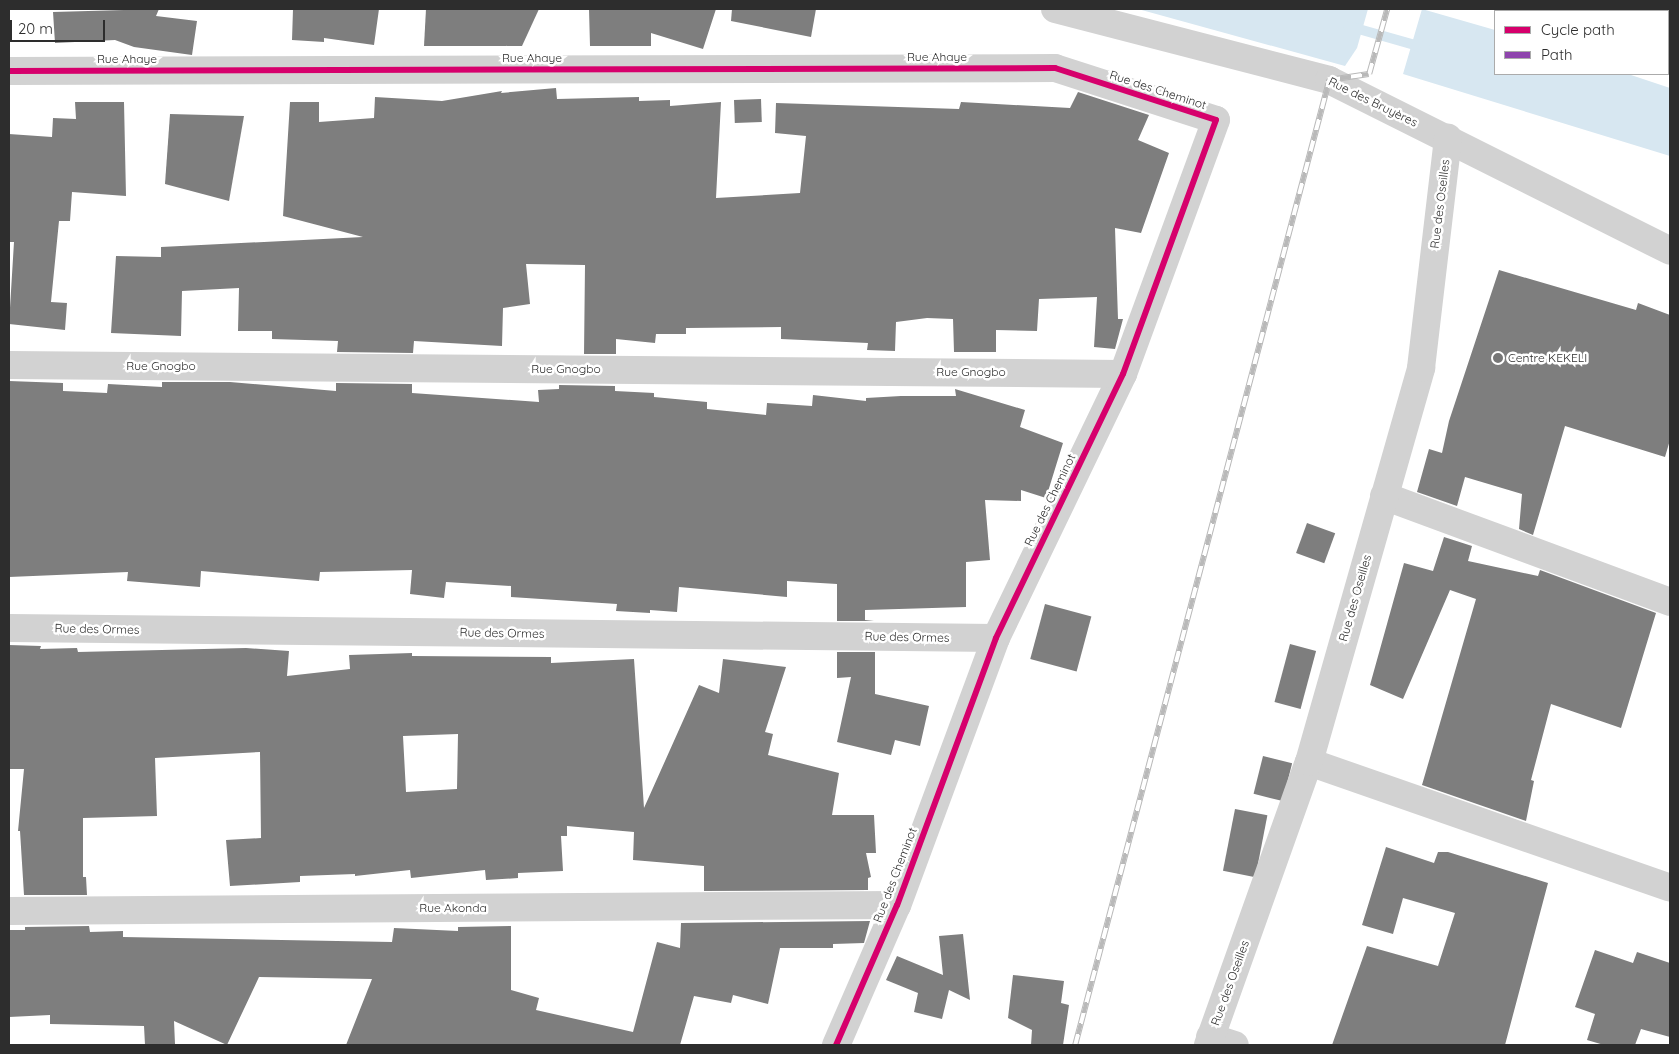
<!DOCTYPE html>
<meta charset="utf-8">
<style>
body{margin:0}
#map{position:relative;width:1679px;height:1054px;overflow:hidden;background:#fff;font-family:Quicksand,sans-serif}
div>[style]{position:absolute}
.green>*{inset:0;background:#f0f4eb}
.water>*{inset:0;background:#d7e7f1}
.stream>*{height:10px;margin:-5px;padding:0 5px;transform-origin:5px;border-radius:5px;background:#d7e7f1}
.building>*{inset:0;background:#7e7e7e;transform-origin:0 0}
.minor>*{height:28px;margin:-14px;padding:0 14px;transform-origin:14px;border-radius:14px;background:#d2d2d2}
.rail>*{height:5.5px;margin-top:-2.75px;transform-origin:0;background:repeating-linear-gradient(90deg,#fff 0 11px,#b9b9b9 0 22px);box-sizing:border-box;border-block:1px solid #b9b9b9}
.quiet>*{height:5px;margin-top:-2.5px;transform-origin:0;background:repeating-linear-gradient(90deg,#8e44ad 0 10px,transparent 0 15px)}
.cycleway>*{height:6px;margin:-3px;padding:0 3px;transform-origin:3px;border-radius:3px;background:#d6006c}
.dots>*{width:14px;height:14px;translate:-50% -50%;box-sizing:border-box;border:2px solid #fff;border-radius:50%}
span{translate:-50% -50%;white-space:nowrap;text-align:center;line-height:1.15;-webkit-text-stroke:5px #fff;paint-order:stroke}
.street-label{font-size:12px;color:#2d2d2d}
.poi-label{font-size:12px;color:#2d2d2d}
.left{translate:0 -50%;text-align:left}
.frame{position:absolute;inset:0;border:10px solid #2d2d2d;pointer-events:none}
.legend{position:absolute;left:1494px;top:10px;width:175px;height:65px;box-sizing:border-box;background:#fff;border:1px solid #ababab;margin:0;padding:6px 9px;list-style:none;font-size:15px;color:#2d2d2d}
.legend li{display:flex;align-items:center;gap:10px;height:25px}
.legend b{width:25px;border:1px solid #ababab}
.scale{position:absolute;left:10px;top:20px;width:95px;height:22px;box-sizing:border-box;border:2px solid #2d2d2d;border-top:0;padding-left:6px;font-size:15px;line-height:18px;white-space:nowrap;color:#2d2d2d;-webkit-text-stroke:4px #fff;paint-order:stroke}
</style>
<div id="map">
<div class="green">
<i style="clip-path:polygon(1514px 9px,1670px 9px,1670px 57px,1668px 11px)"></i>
</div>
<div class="water">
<i style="clip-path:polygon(1138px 9px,1368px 9px,1357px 48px,1345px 66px)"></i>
<i style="clip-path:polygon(1422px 9px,1495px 30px,1495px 74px,1628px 74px,1670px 88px,1670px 156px,1403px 74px)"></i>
</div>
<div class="stream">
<i style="left:1348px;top:26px;width:80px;rotate:15.9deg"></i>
</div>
<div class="building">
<i style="clip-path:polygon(159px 9px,156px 16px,197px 21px,192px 55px,134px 47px,115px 40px,55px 43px,53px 12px)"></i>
<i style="clip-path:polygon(293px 9px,379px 9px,374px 45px,324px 38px,324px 42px,292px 40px)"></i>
<i style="clip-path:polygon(426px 9px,539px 9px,522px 46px,424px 46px)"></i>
<i style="clip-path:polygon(589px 9px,716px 9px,703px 49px,651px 33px,651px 46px,590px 46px)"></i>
<i style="clip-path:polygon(732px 9px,816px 9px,811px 37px,731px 21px)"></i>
<i style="clip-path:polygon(556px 88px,557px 99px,639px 97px,639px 101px,670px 100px,670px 106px,721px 102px,716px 198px,800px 193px,806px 136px,775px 133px,776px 103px,959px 109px,961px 102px,1070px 108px,1078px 92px,1149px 115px,1138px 140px,1169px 153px,1141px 233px,1115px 228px,1118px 319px,1123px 319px,1115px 349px,1094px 347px,1097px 297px,1039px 299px,1037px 331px,996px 330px,996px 352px,954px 352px,953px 319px,927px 318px,896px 322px,895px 351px,867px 350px,868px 343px,781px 339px,781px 327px,686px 328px,686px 334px,656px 334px,655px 343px,616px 339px,616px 354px,584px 354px,585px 265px,526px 264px,530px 304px,503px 308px,502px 346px,414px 341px,413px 353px,337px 352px,338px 341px,272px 339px,272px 331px,238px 331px,239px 288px,182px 291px,181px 336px,111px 333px,116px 256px,161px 257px,161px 247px,363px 237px,283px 216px,290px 102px,319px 102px,319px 122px,374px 118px,375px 97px,442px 101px,502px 91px,501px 93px)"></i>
<i style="left:761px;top:99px;width:23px;height:27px;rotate:88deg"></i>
<i style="clip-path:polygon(75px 102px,124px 102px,126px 196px,72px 192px,70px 221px,59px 221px,51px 302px,67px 303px,65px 330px,9px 324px,14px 242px,9px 242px,9px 134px,52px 137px,53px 118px,76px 119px)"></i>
<i style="clip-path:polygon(170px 114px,244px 116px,229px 201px,165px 184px)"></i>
<i style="clip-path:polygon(1499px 270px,1636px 310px,1638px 303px,1670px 315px,1670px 440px,1665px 457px,1565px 426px,1533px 535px,1519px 529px,1522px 494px,1465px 477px,1457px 506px,1417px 492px,1429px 449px,1442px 453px,1449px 421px)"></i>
<i style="clip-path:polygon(9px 381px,63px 383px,63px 391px,107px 393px,108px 384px,162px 387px,162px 382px,230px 382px,336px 391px,336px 383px,412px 384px,412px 393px,539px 402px,538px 390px,559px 389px,559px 385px,615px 386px,615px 391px,654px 393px,654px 397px,707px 402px,707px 409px,766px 415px,767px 403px,812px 406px,813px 395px,866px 401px,866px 398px,901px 396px,956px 396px,955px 389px,1025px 410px,1020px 427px,1063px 443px,1046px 498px,1021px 490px,1021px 501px,985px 500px,990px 560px,966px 562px,966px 607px,865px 610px,865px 620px,874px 621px,837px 621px,837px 584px,787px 581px,787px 597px,679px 587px,677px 612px,650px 610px,650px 613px,616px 611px,617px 604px,511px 597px,511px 586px,446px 582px,444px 598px,410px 594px,412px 570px,320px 572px,319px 581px,201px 571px,200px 587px,127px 581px,128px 572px,9px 577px)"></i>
<i style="left:1307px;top:523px;width:30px;height:32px;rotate:20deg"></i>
<i style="clip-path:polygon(1444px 537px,1472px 546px,1468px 561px,1538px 576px,1540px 570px,1656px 613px,1621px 728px,1551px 704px,1531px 780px,1534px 781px,1526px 821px,1422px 785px,1476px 599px,1450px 590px,1403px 699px,1370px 685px,1404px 563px,1433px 571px)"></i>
<i style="left:1045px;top:604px;width:48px;height:57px;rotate:15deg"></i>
<i style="left:1290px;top:644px;width:27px;height:60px;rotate:15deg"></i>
<i style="clip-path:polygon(evenodd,9px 645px,41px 646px,40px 649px,77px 648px,78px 652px,246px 648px,289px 651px,287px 676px,350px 669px,349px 655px,412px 653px,412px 656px,551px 657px,551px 663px,634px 659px,644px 808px,699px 685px,719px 693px,723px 659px,786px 667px,765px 732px,773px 734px,768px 755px,839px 773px,832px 815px,874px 815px,876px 853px,866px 853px,871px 877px,868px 878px,868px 890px,704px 891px,704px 866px,633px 860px,634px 832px,567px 826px,567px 836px,561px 836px,563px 871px,518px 873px,518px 878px,486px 880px,485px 870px,411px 878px,410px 870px,355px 876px,355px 874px,300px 876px,300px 882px,230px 886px,226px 840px,261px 838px,260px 752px,155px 758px,157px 816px,83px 818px,83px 877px,86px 877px,87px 895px,24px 895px,20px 831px,18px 831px,24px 769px,9px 769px,9px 645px,458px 734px,457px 789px,406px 792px,403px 736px,458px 734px)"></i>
<i style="clip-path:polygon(837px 652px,875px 652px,875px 694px,929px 706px,920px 746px,895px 740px,891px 755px,837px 742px,851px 677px,837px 678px)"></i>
<i style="left:1263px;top:756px;width:30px;height:39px;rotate:14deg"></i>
<i style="left:1235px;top:809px;width:33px;height:63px;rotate:11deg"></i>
<i style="clip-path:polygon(1386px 847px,1434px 863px,1438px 852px,1448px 852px,1548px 883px,1505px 1045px,1332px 1045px,1367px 946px,1438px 966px,1455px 913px,1403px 898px,1393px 934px,1362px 925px)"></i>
<i style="clip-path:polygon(870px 921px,864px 943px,833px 944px,833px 948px,780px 948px,768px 1004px,733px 995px,731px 1003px,694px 996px,680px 1045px,346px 1045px,372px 979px,259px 977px,227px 1045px,174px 1021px,175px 1044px,145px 1045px,144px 1026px,50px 1024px,50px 1015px,9px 1017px,9px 930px,25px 930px,25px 927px,89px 926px,90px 932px,123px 931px,123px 937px,392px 942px,394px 928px,458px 931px,458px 927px,511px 926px,511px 990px,539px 998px,536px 1010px,633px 1032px,657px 942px,680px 948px,681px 923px)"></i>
<i style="clip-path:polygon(963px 934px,970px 1000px,949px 990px,942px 1019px,914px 1012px,918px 993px,886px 980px,897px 956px,943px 975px,939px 936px)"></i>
<i style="clip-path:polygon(1595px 950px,1633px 963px,1637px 952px,1670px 963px,1670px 1037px,1641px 1029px,1635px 1045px,1604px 1045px,1587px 1040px,1595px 1014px,1575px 1007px)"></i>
<i style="clip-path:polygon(1013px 975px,1064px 981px,1061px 1003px,1069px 1005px,1063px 1045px,1031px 1045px,1032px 1030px,1008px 1018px)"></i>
</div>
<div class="minor">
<i style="left:1055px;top:9px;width:283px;rotate:14.5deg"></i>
<i style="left:1329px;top:80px;width:381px;rotate:26.6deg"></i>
<i style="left:9px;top:71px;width:1046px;rotate:-0.16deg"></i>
<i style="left:1055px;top:68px;width:169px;rotate:17.9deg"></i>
<i style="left:1216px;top:120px;width:270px;rotate:110.1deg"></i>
<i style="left:1123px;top:374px;width:293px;rotate:115.7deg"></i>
<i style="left:996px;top:638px;width:285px;rotate:110.3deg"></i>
<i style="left:897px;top:905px;width:153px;rotate:113.5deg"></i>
<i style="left:9px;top:365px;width:1114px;rotate:0.46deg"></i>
<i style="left:1384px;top:496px;width:305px;rotate:20.3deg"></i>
<i style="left:9px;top:628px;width:987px;rotate:0.58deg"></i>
<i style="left:1309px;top:762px;width:382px;rotate:19.2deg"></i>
<i style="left:9px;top:911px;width:888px;rotate:-0.39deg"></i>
<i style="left:1210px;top:1037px;width:26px;rotate:18deg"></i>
<i style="left:1208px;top:1045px;width:300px;rotate:-70.4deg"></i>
<i style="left:1309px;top:762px;width:410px;rotate:-74.1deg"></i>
<i style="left:1421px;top:368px;width:232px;rotate:-83.3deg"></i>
</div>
<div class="rail">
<i style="left:1075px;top:1045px;width:998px;rotate:-75.25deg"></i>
<i style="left:1329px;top:80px;width:40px;rotate:-8.5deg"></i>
<i style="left:1369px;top:74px;width:67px;rotate:-74.5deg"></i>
</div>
<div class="quiet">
<i style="left:1523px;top:9px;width:8px;rotate:14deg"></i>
<i style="left:1668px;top:55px;width:2px;rotate:27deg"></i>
</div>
<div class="cycleway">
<i style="left:9px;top:71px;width:1046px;rotate:-0.16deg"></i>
<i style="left:1055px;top:68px;width:169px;rotate:17.9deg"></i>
<i style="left:1216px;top:120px;width:270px;rotate:110.1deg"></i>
<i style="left:1123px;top:374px;width:293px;rotate:115.7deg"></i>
<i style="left:996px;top:638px;width:285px;rotate:110.3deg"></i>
<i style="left:897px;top:905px;width:153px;rotate:113.5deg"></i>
</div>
<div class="dots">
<i style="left:1498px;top:358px;background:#767676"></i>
</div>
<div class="street-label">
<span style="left:937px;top:57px">Rue Ahaye</span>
<span style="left:532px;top:58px">Rue Ahaye</span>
<span style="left:127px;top:59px">Rue Ahaye</span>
<span style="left:1158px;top:90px;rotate:18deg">Rue des Cheminot</span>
<span style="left:1373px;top:102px;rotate:26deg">Rue des Bruyères</span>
<span style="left:1440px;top:204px;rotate:-83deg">Rue des Oseilles</span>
<span style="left:161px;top:366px">Rue Gnogbo</span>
<span style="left:566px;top:369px">Rue Gnogbo</span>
<span style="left:971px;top:372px">Rue Gnogbo</span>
<span style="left:1050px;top:500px;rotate:-64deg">Rue des Cheminot</span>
<span style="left:1355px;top:598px;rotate:-74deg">Rue des Oseilles</span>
<span style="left:97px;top:629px;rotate:1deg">Rue des Ormes</span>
<span style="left:502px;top:633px;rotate:1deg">Rue des Ormes</span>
<span style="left:907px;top:637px;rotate:1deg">Rue des Ormes</span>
<span style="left:895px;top:875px;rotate:-69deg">Rue des Cheminot</span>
<span style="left:453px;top:908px">Rue Akonda</span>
<span style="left:1230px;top:983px;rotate:-70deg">Rue des Oseilles</span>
</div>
<div class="poi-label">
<span class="left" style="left:1508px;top:358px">Centre KEKELI</span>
</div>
<div class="frame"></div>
<ul class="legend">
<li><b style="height:6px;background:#d6006c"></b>Cycle path</li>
<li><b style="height:6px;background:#8e44ad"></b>Path</li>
</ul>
<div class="scale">20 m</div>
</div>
